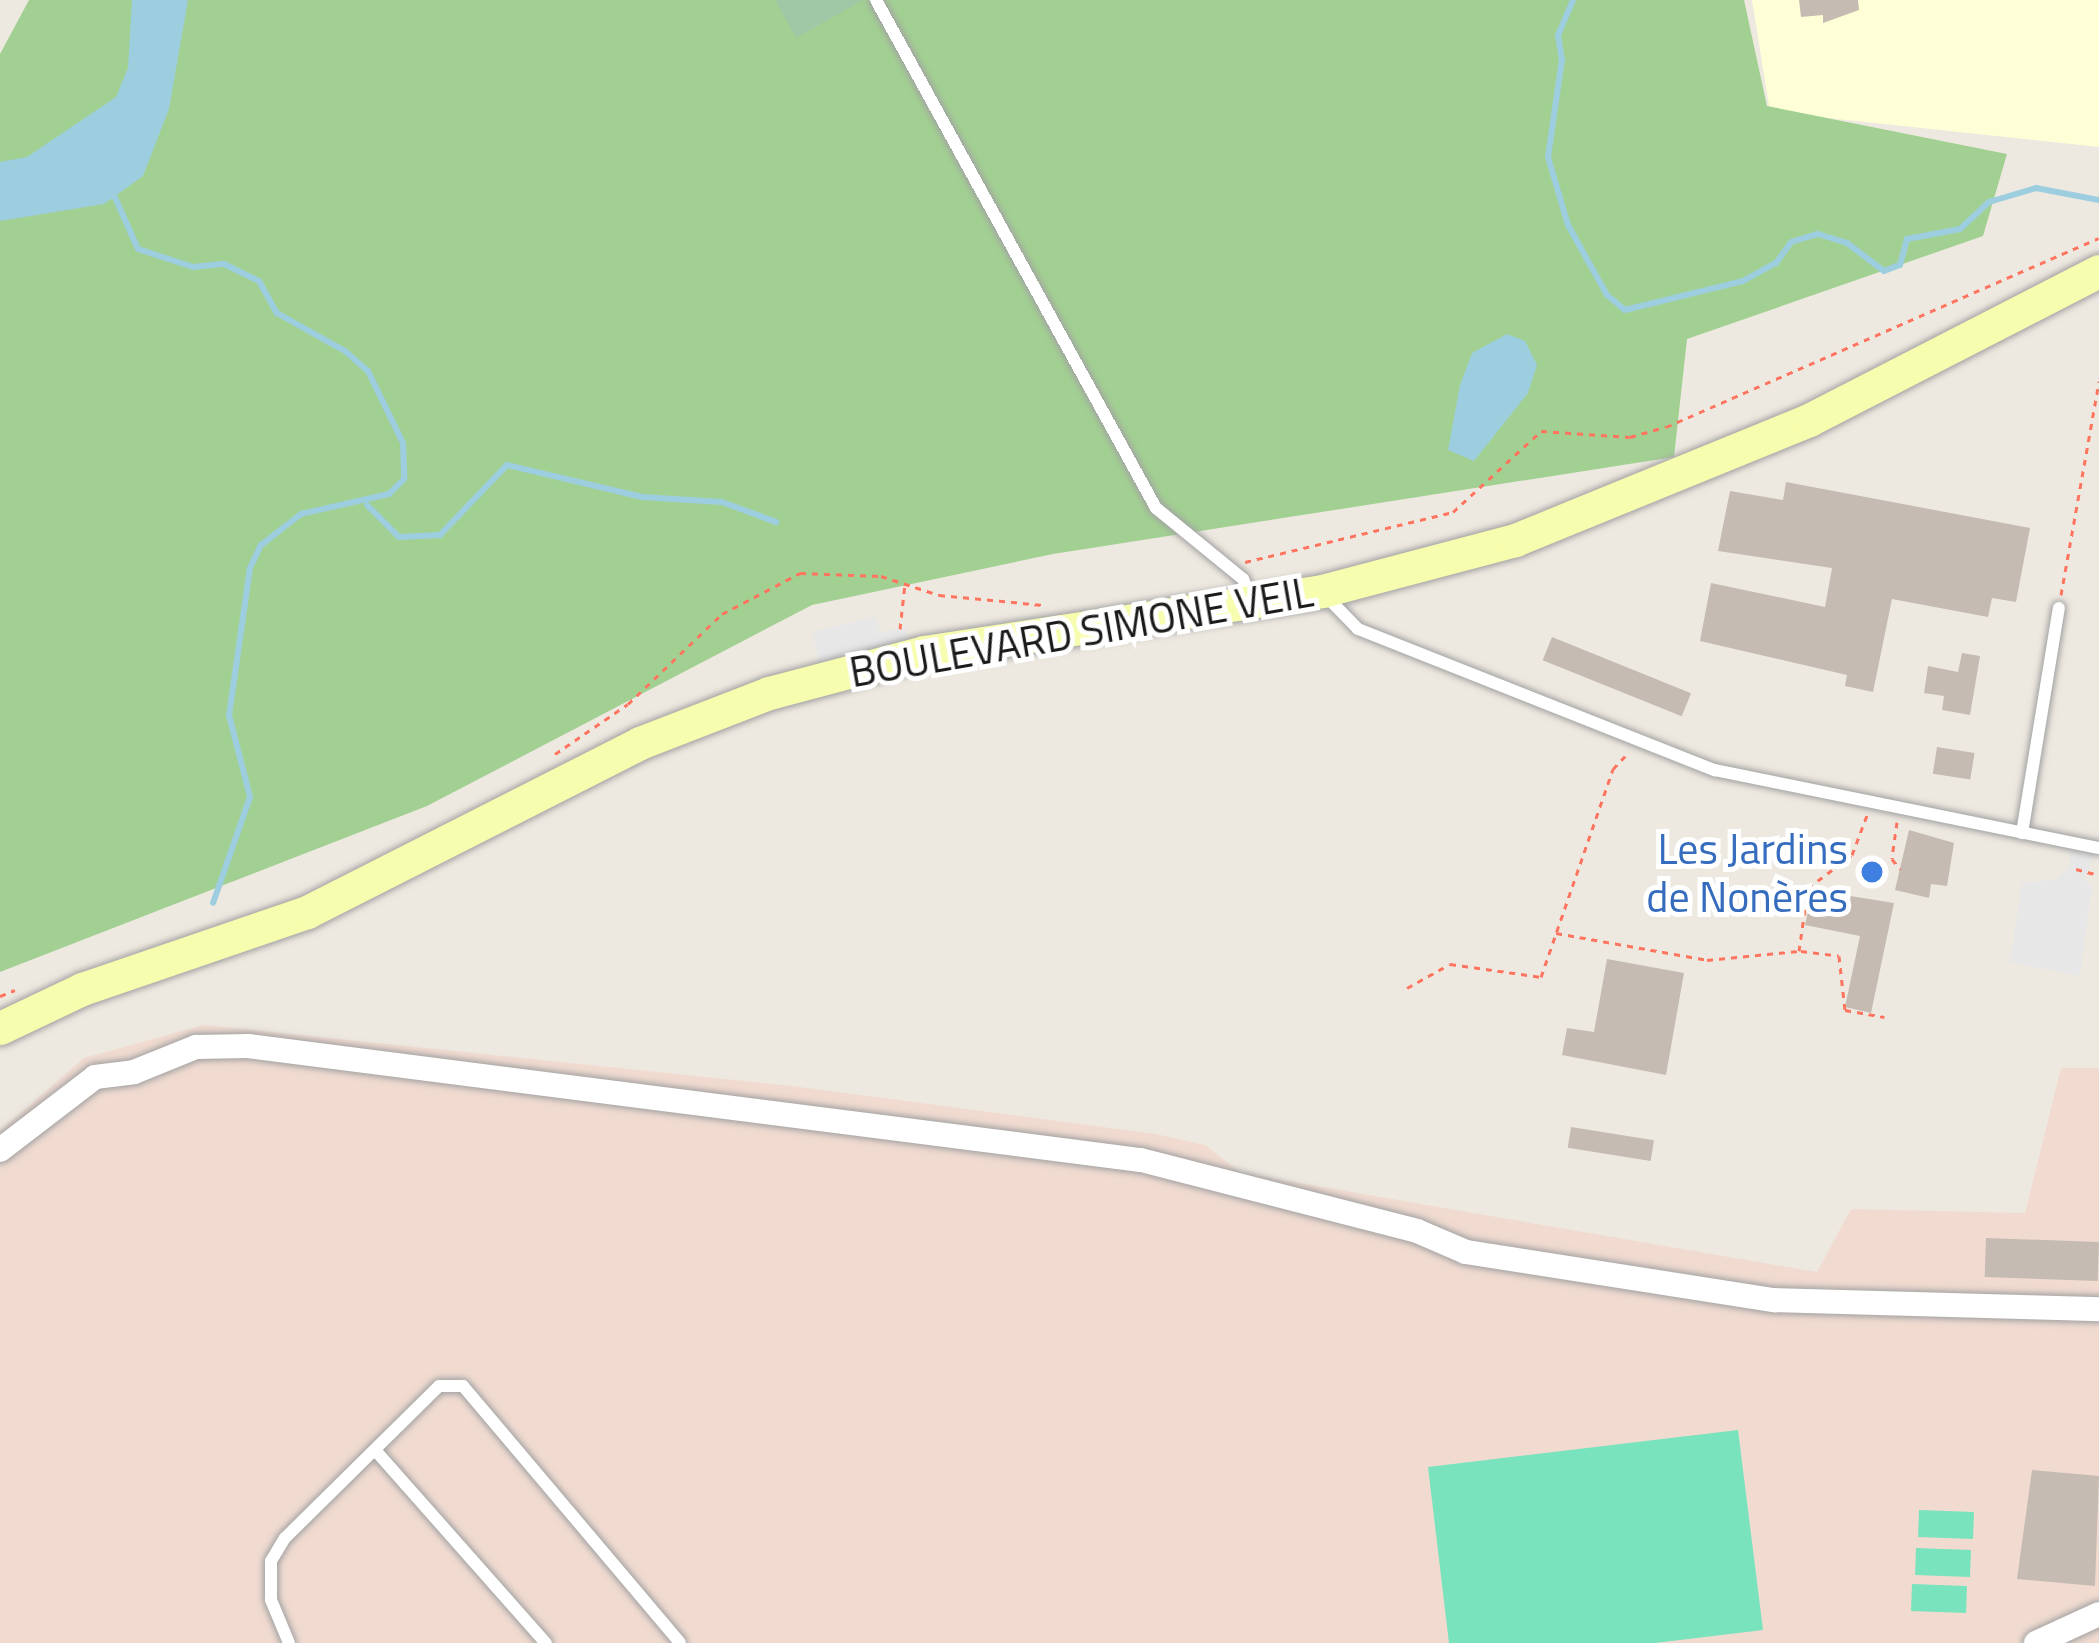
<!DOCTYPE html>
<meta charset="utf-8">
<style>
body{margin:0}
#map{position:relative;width:2099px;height:1643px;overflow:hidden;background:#eee9e0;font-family:"Titillium Web",sans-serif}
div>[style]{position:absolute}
.education>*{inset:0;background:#feffd7}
.military>*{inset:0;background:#f1dbd1}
.forest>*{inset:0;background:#a2d092}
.cemetery>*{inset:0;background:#9fc8a7}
.pitch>*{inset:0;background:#78e3bc;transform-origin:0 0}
.parking>*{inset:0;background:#e7e7e7}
.water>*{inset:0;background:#9dcedf}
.stream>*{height:6px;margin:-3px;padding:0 3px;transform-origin:3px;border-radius:3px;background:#9dcedf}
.building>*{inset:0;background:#c5bbb3;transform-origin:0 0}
.path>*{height:3px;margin-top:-1.5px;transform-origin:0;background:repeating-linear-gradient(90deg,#ff745f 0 6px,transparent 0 12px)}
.roads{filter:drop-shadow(0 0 3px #a2a2a2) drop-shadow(0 0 3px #a2a2a2)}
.service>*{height:12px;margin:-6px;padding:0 6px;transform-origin:6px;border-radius:6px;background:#fff}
.minor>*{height:24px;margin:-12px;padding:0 12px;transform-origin:12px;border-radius:12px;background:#fff}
.secondary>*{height:33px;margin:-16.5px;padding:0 16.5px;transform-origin:16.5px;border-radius:16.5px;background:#f7fdae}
.dots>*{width:33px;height:33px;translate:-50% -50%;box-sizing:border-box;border:6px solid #fff;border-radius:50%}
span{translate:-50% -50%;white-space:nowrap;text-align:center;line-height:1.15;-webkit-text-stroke:10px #fff;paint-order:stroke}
.street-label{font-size:42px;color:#1b1b1b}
.shop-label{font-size:42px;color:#366cbe}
.right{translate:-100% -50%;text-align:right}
</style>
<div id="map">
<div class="education">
<i style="clip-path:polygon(1752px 0,2099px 0,2099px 147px,1770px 112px)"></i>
</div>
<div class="military">
<i style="clip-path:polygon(204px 1025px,792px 1086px,1156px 1134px,1205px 1145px,1241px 1173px,1817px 1272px,1851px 1209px,2025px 1213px,2061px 1068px,2099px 1068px,2099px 1643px,0 1643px,0 1131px,84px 1058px)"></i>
</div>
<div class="forest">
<i style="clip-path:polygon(29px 0,1744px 0,1767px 106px,2007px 154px,1983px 236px,1687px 339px,1674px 457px,1053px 554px,812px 605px,427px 806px,0 972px,0 54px)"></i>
</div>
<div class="cemetery">
<i style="clip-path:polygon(775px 0,863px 0,796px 38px)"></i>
</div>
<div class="pitch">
<i style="clip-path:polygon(1738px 1430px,1763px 1630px,1655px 1643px,1449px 1643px,1428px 1467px)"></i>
<i style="left:1919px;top:1510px;width:55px;height:27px;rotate:2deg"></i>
<i style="left:1916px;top:1548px;width:55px;height:27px;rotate:2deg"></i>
<i style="left:1912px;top:1584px;width:55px;height:27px;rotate:2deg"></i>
</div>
<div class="parking">
<i style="clip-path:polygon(876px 617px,880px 632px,905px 627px,913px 654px,823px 677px,812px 632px)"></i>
<i style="clip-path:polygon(2070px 852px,2095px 854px,2085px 878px,2092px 888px,2080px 976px,2010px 962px,2022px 883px,2057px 879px,2070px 868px)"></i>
</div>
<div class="water">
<i style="clip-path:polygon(132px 0,188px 0,169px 109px,143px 176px,104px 204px,0 221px,0 162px,27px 157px,116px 97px,128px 68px)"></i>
<i style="clip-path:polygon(1507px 334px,1525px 341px,1537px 365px,1528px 393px,1474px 461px,1448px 450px,1460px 385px,1472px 353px)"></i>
</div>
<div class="stream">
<i style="left:1573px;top:0;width:38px;rotate:113deg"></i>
<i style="left:1558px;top:35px;width:24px;rotate:81deg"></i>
<i style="left:1562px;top:59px;width:99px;rotate:98.1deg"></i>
<i style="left:1548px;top:157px;width:71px;rotate:73.6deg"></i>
<i style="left:1568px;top:225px;width:80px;rotate:60.9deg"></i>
<i style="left:1607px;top:295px;width:23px;rotate:40deg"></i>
<i style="left:1625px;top:310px;width:122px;rotate:-13.8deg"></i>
<i style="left:1743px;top:281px;width:38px;rotate:-29deg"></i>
<i style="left:1776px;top:263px;width:26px;rotate:-54deg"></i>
<i style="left:1791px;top:242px;width:28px;rotate:-17deg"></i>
<i style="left:1818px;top:234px;width:30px;rotate:17deg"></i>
<i style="left:1847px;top:243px;width:46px;rotate:37.1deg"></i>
<i style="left:1884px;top:271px;width:17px;rotate:-21deg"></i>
<i style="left:1900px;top:265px;width:27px;rotate:-75deg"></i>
<i style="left:1907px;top:239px;width:54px;rotate:-10.7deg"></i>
<i style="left:1960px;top:229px;width:40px;rotate:-43deg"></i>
<i style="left:1989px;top:202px;width:49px;rotate:-16.6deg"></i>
<i style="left:2036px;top:188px;width:64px;rotate:10.8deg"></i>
<i style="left:113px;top:193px;width:61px;rotate:65.9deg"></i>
<i style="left:138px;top:249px;width:58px;rotate:18.1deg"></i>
<i style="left:193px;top:267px;width:31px;rotate:-6deg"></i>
<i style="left:224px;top:264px;width:39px;rotate:26deg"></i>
<i style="left:259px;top:281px;width:37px;rotate:61deg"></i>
<i style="left:277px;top:313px;width:78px;rotate:29.2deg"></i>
<i style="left:345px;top:351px;width:30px;rotate:41deg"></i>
<i style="left:368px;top:371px;width:80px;rotate:64.1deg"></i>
<i style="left:403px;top:443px;width:36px;rotate:88deg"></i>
<i style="left:404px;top:479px;width:21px;rotate:135deg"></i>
<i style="left:389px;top:494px;width:90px;rotate:167.2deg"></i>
<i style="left:301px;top:514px;width:51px;rotate:142.2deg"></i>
<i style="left:261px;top:545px;width:25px;rotate:116deg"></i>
<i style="left:250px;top:568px;width:148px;rotate:98.1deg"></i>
<i style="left:229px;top:715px;width:85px;rotate:75.6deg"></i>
<i style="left:250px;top:797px;width:112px;rotate:109.2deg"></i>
<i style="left:367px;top:505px;width:45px;rotate:45deg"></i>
<i style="left:399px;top:537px;width:41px;rotate:-2.8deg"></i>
<i style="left:440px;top:535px;width:97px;rotate:-46.3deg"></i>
<i style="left:507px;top:465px;width:139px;rotate:13.3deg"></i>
<i style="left:642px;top:497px;width:80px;rotate:3.6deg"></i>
<i style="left:722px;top:502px;width:58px;rotate:20.3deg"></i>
</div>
<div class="building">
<i style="clip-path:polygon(1799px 0,1858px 0,1859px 10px,1823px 23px,1823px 15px,1801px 17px)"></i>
<i style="clip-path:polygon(1786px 482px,2030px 528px,2016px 602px,1992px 598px,1988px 617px,1892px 599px,1873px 692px,1845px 686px,1847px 675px,1700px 641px,1711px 583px,1825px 607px,1832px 568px,1718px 551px,1730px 491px,1783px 500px)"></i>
<i style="left:1552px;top:637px;width:150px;height:25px;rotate:22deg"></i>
<i style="clip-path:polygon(1962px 653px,1980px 656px,1970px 715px,1942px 710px,1944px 696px,1924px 693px,1928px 666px,1958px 672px)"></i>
<i style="left:1937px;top:747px;width:38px;height:27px;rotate:9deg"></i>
<i style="clip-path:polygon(1909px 830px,1954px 843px,1947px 886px,1931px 884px,1929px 898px,1895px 890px)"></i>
<i style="clip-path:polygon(1813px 890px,1894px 903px,1871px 1013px,1845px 1007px,1860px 936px,1805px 925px)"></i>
<i style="clip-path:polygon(1607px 959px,1684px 973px,1666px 1075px,1562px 1055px,1567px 1028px,1594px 1032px)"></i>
<i style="left:1571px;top:1127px;width:84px;height:21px;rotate:9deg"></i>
<i style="left:1986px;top:1238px;width:113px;height:39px;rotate:2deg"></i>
<i style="clip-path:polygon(2032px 1470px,2099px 1476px,2095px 1586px,2017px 1579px)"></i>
</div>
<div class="path">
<i style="left:1245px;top:562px;width:214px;rotate:-13.5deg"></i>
<i style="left:1453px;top:512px;width:120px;rotate:-42.6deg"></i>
<i style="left:1541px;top:431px;width:89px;rotate:3.9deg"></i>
<i style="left:1630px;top:437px;width:37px;rotate:-16deg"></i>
<i style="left:1666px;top:427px;width:472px;rotate:-23.6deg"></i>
<i style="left:2061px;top:595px;width:217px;rotate:-79.9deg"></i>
<i style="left:900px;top:629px;width:45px;rotate:-83.7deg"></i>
<i style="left:555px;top:754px;width:88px;rotate:-34.4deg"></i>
<i style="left:628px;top:704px;width:130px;rotate:-43.8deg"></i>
<i style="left:722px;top:614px;width:88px;rotate:-27.7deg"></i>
<i style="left:800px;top:573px;width:81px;rotate:2.1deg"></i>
<i style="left:881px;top:576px;width:61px;rotate:18.1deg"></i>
<i style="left:939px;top:595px;width:104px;rotate:5.5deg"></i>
<i style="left:1897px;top:822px;width:37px;rotate:98deg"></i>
<i style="left:1892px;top:859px;width:13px;rotate:51deg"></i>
<i style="left:2076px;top:869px;width:24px;rotate:15deg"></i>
<i style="left:1556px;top:933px;width:153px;rotate:10.1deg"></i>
<i style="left:1707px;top:960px;width:92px;rotate:-5.6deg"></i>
<i style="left:1799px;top:951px;width:64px;rotate:-81.9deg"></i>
<i style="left:1808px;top:888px;width:55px;rotate:-36.9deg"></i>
<i style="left:1852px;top:855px;width:43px;rotate:-69.4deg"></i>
<i style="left:1801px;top:951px;width:38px;rotate:7deg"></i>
<i style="left:1839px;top:956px;width:54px;rotate:83.7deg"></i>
<i style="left:1845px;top:1010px;width:40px;rotate:10deg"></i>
<i style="left:1407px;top:988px;width:49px;rotate:-29.2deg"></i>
<i style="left:1450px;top:964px;width:92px;rotate:8.1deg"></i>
<i style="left:1541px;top:977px;width:220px;rotate:-70.9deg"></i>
<i style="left:1613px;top:769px;width:22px;rotate:-47deg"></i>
<i style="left:0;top:996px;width:16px;rotate:-22deg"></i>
</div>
<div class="roads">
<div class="service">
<i style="left:876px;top:0;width:580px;rotate:61.14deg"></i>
<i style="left:1156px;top:508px;width:112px;rotate:39.2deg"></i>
<i style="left:1243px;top:579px;width:19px;rotate:69deg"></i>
<i style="left:1323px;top:593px;width:50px;rotate:45.8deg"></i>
<i style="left:1358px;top:629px;width:384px;rotate:21.6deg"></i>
<i style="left:1715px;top:770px;width:392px;rotate:11.5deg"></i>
<i style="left:2022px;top:833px;width:228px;rotate:-80.7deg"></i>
<i style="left:375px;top:1450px;width:258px;rotate:48.5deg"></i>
<i style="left:289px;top:1643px;width:47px;rotate:-112.7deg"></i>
<i style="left:271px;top:1600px;width:39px;rotate:-90deg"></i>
<i style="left:271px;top:1561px;width:27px;rotate:-59deg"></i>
<i style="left:285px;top:1538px;width:216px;rotate:-44.6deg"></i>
<i style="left:439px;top:1386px;width:24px"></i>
<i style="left:463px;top:1386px;width:336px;rotate:49.8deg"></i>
</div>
<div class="minor">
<i style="left:0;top:1150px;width:120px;rotate:-37.5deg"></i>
<i style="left:95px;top:1077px;width:39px;rotate:-7deg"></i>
<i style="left:134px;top:1072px;width:67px;rotate:-22deg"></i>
<i style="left:196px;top:1047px;width:52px;rotate:-1.1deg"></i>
<i style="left:248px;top:1046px;width:900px;rotate:7.28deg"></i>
<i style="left:1141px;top:1160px;width:285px;rotate:14.4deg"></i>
<i style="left:1417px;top:1231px;width:53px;rotate:23.2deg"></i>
<i style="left:1466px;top:1252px;width:312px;rotate:8.9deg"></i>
<i style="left:1774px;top:1300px;width:325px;rotate:1.6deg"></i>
<i style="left:2036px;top:1643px;width:69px;rotate:-24.7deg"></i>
</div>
<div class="secondary">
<i style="left:0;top:1028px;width:91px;rotate:-25.4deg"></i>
<i style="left:82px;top:989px;width:238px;rotate:-18.9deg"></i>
<i style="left:307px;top:912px;width:373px;rotate:-26.9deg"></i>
<i style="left:640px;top:743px;width:138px;rotate:-21.2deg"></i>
<i style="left:769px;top:693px;width:160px;rotate:-14.8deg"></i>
<i style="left:924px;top:652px;width:403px;rotate:-8.7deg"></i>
<i style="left:1322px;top:591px;width:200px;rotate:-14.8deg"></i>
<i style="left:1515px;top:540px;width:318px;rotate:-22.2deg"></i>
<i style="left:1809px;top:420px;width:326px;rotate:-27.2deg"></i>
</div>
</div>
<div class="dots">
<i style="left:1872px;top:872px;background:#3f7fe0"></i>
</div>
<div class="street-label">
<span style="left:1081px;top:631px;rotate:-10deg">BOULEVARD SIMONE VEIL</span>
</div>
<div class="shop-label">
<span class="right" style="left:1848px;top:872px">Les Jardins<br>de Nonères</span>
</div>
</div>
